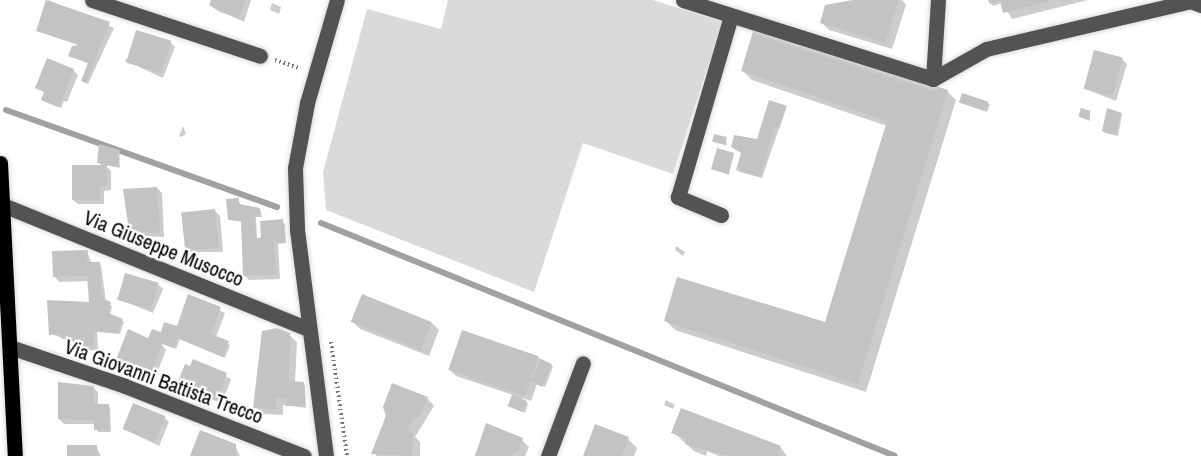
<!DOCTYPE html>
<style>
body{margin:0}
#map{position:relative;width:1201px;height:456px;overflow:hidden;background:#fff;font-family:"Archivo Narrow",sans-serif}
div>[style]{position:absolute}
.green>*{inset:0;background:#dadada}
.shadow>*{inset:0;background:#0003}
.stream>*{height:6px;margin:-3px;padding:0 3px;transform-origin:3px;border-radius:3px;background:#a1a1a1}
.building>*{inset:0;background:#c3c3c3;transform-origin:0 0}
.path>*{height:4px;margin-top:-2px;transform-origin:0;background:repeating-linear-gradient(90deg,#757575 0 1.5px,transparent 0 4.5px)}
.roads{filter:drop-shadow(0 0 2px #dbdbdb) drop-shadow(0 0 2px #dbdbdb)}
.minor>*{height:15px;margin:-7.5px;padding:0 7.5px;transform-origin:7.5px;border-radius:7.5px;background:#535353}
.major>*{height:15px;margin:-7.5px;padding:0 7.5px;transform-origin:7.5px;border-radius:7.5px;background:#000}
span{translate:-50% -50%;white-space:nowrap;text-align:center;line-height:1.15;-webkit-text-stroke:4.5px #fff;paint-order:stroke}
.street-label{font-size:20px;color:#000}
</style>
<div id="map">
<div class="green">
<i style="clip-path:polygon(448px 0,653px 0,722px 22px,673px 174px,583px 143px,534px 292px,326px 210px,323px 172px,367px 9px,441px 29px)"></i>
</div>
<div class="shadow">
<i style="clip-path:polygon(48px 0,114px 28px,88px 84px,83px 81px,89px 64px,70px 55px,81px 46px,38px 30px)"></i>
<i style="clip-path:polygon(212px 0,251px 0,244px 22px,216px 9px)"></i>
<i style="clip-path:polygon(861px 0,902px 0,906px 5px,892px 49px,829px 30px,822px 23px)"></i>
<i style="clip-path:polygon(990px 0,1088px 0,1012px 19px,1002px 3px,993px 6px)"></i>
<i style="clip-path:polygon(272px 3px,281px 7px,279px 14px,270px 10px)"></i>
<i style="clip-path:polygon(170px 42px,175px 47px,163px 78px,124px 60px)"></i>
<i style="clip-path:polygon(1123px 60px,1127px 64px,1116px 101px,1083px 88px)"></i>
<i style="clip-path:polygon(73px 70px,78px 75px,67px 102px,64px 101px,61px 108px,45px 102px,45px 93px,37px 87px)"></i>
<i style="clip-path:polygon(743px 71px,947px 91px,956px 100px,866px 392px,675px 330px,666px 321px,826px 324px,887px 126px,752px 80px)"></i>
<i style="clip-path:polygon(961px 102px,988px 103px,990px 105px,987px 112px)"></i>
<i style="clip-path:polygon(786px 108px,762px 178px,740px 172px,738px 170px)"></i>
<i style="clip-path:polygon(1090px 113px,1090px 121px,1080px 117px)"></i>
<i style="clip-path:polygon(1122px 114px,1118px 136px,1105px 133px,1103px 131px)"></i>
<i style="clip-path:polygon(183px 126px,186px 134px,181px 137px,179px 136px)"></i>
<i style="clip-path:polygon(726px 139px,727px 146px,713px 141px)"></i>
<i style="clip-path:polygon(119px 151px,120px 168px,105px 165px,111px 171px,111px 190px,104px 191px,104px 204px,78px 204px,73px 200px,102px 166px,99px 162px)"></i>
<i style="clip-path:polygon(733px 154px,729px 175px,713px 169px)"></i>
<i style="clip-path:polygon(157px 188px,162px 193px,164px 237px,135px 236px,130px 231px)"></i>
<i style="clip-path:polygon(238px 199px,241px 206px,261px 211px,262px 217px,256px 217px,257px 239px,285px 223px,286px 243px,278px 244px,280px 279px,249px 280px,244px 275px,242px 222px,229px 220px)"></i>
<i style="clip-path:polygon(215px 211px,220px 216px,223px 252px,190px 252px,185px 247px)"></i>
<i style="clip-path:polygon(676px 246px,685px 252px,683px 256px,675px 250px)"></i>
<i style="clip-path:polygon(87px 252px,92px 263px,101px 265px,106px 302px,112px 306px,110px 315px,124px 322px,120px 334px,97px 332px,98px 350px,83px 351px,76px 343px,51px 334px,93px 303px,91px 281px,59px 282px,55px 277px)"></i>
<i style="clip-path:polygon(158px 284px,163px 289px,153px 313px,116px 298px)"></i>
<i style="clip-path:polygon(189px 296px,225px 313px,216px 337px,230px 345px,225px 358px,180px 339px,176px 349px,159px 342px,166px 350px,155px 378px,122px 363px,149px 340px,177px 329px)"></i>
<i style="clip-path:polygon(353px 322px,432px 323px,439px 330px,429px 356px,360px 329px)"></i>
<i style="clip-path:polygon(289px 335px,297px 342px,295px 383px,305px 385px,306px 408px,283px 405px,283px 415px,262px 414px,255px 407px)"></i>
<i style="clip-path:polygon(538px 357px,553px 367px,545px 387px,537px 384px,531px 401px,522px 398px,528px 404px,525px 413px,509px 405px,513px 395px,456px 376px,449px 369px)"></i>
<i style="clip-path:polygon(194px 361px,231px 379px,222px 404px,179px 384px)"></i>
<i style="clip-path:polygon(93px 387px,98px 392px,98px 405px,110px 407px,111px 432px,98px 432px,96px 424px,64px 424px,59px 419px)"></i>
<i style="clip-path:polygon(427px 398px,434px 406px,415px 437px,420px 442px,420px 456px,376px 456px,387px 409px)"></i>
<i style="clip-path:polygon(666px 400px,675px 405px,673px 409px,664px 405px)"></i>
<i style="clip-path:polygon(681px 410px,781px 448px,787px 456px,719px 456px,707px 451px,706px 456px,694px 451px,673px 432px)"></i>
<i style="clip-path:polygon(164px 417px,169px 422px,159px 446px,124px 429px)"></i>
<i style="clip-path:polygon(487px 425px,522px 440px,529px 447px,525px 456px,475px 456px)"></i>
<i style="clip-path:polygon(628px 439px,637px 448px,634px 456px,585px 456px)"></i>
<i style="clip-path:polygon(96px 446px,101px 456px,69px 456px)"></i>
<i style="clip-path:polygon(235px 446px,240px 456px,192px 456px)"></i>
</div>
<div class="stream">
<i style="left:6px;top:110px;width:288px;rotate:19.7deg"></i>
<i style="left:321px;top:223px;width:619px;rotate:22.09deg"></i>
</div>
<div class="building">
<i style="clip-path:polygon(46px 0,110px 22px,86px 83px,81px 81px,88px 63px,68px 56px,72px 46px,79px 45px,36px 31px)"></i>
<i style="clip-path:polygon(211px 0,245px 0,239px 18px,220px 12px,209px 5px)"></i>
<i style="clip-path:polygon(853px 0,899px 0,885px 43px,820px 23px,825px 5px)"></i>
<i style="clip-path:polygon(988px 0,1050px 0,1050px 1px,1003px 13px,1000px 1px,990px 4px)"></i>
<i style="clip-path:polygon(754px 28px,948px 90px,858px 384px,664px 321px,677px 277px,825px 322px,887px 121px,741px 71px)"></i>
<i style="left:136px;top:30px;width:37px;height:34px;rotate:17deg"></i>
<i style="left:1094px;top:50px;width:30px;height:40px;rotate:15deg"></i>
<i style="clip-path:polygon(47px 58px,74px 69px,59px 107px,41px 100px,44px 92px,35px 88px)"></i>
<i style="left:962px;top:93px;width:28px;height:10px;rotate:18deg"></i>
<i style="clip-path:polygon(769px 100px,787px 106px,779px 129px,775px 128px,760px 177px,736px 170px,741px 153px,731px 147px,734px 135px,757px 139px)"></i>
<i style="left:1081px;top:108px;width:10px;height:9px;rotate:17deg"></i>
<i style="clip-path:polygon(1107px 108px,1122px 113px,1115px 135px,1102px 131px)"></i>
<i style="left:714px;top:134px;width:13px;height:8px;rotate:13deg"></i>
<i style="clip-path:polygon(99px 144px,120px 150px,118px 167px,97px 163px)"></i>
<i style="left:717px;top:148px;width:18px;height:22px;rotate:16deg"></i>
<i style="clip-path:polygon(72px 165px,107px 165px,107px 186px,100px 186px,100px 200px,72px 200px)"></i>
<i style="clip-path:polygon(157px 187px,160px 233px,129px 231px,123px 189px)"></i>
<i style="clip-path:polygon(239px 198px,239px 204px,260px 208px,260px 215px,254px 215px,256px 238px,261px 238px,260px 221px,283px 219px,285px 242px,274px 242px,276px 274px,243px 276px,241px 220px,228px 220px,226px 199px)"></i>
<i style="left:215px;top:209px;width:39px;height:34px;rotate:84deg"></i>
<i style="clip-path:polygon(88px 250px,87px 262px,100px 262px,101px 290px,104px 299px,111px 302px,108px 313px,123px 319px,118px 333px,94px 330px,94px 345px,77px 346px,71px 339px,62px 339px,61px 334px,49px 335px,47px 300px,89px 302px,87px 276px,53px 277px,52px 251px)"></i>
<i style="left:125px;top:273px;width:35px;height:28px;rotate:16deg"></i>
<i style="clip-path:polygon(188px 294px,221px 307px,211px 334px,229px 341px,223px 357px,177px 338px,174px 348px,162px 344px,150px 374px,116px 360px,128px 329px,148px 338px,152px 329px,161px 332px,164px 322px,177px 326px)"></i>
<i style="left:362px;top:294px;width:75px;height:30px;rotate:22deg"></i>
<i style="clip-path:polygon(277px 328px,290px 333px,289px 381px,304px 382px,305px 406px,286px 406px,286px 399px,276px 398px,276px 409px,253px 408px,262px 331px)"></i>
<i style="left:462px;top:330px;width:81px;height:42px;rotate:19deg"></i>
<i style="clip-path:polygon(193px 359px,227px 373px,217px 400px,177px 384px,185px 364px,190px 366px)"></i>
<i style="left:541px;top:359px;width:12px;height:25px;rotate:24deg"></i>
<i style="clip-path:polygon(58px 382px,94px 386px,94px 404px,109px 404px,109px 430px,94px 430px,94px 420px,58px 419px)"></i>
<i style="clip-path:polygon(392px 383px,428px 397px,421px 415px,413px 419px,408px 431px,413px 433px,412px 456px,371px 454px,386px 416px,383px 407px)"></i>
<i style="left:512px;top:395px;width:16px;height:12px;rotate:22deg"></i>
<i style="left:133px;top:403px;width:35px;height:28px;rotate:22deg"></i>
<i style="clip-path:polygon(681px 408px,781px 446px,778px 456px,728px 456px,685px 444px,687px 439px,671px 433px)"></i>
<i style="clip-path:polygon(486px 423px,523px 438px,518px 451px,510px 456px,475px 456px)"></i>
<i style="clip-path:polygon(595px 424px,629px 437px,622px 456px,583px 456px)"></i>
<i style="clip-path:polygon(200px 430px,236px 444px,236px 456px,190px 456px)"></i>
<i style="left:67px;top:445px;width:30px;height:11px"></i>
</div>
<div class="path">
<i style="left:275px;top:60px;width:25px;rotate:18deg"></i>
<i style="left:331px;top:342px;width:115px;rotate:82deg"></i>
</div>
<div class="roads">
<div class="minor">
<i style="left:92px;top:0;width:177px;rotate:18.4deg"></i>
<i style="left:683px;top:0;width:262px;rotate:17.5deg"></i>
<i style="left:933px;top:79px;width:61px;rotate:-29.5deg"></i>
<i style="left:986px;top:49px;width:210px;rotate:-13.2deg"></i>
<i style="left:1190px;top:1px;width:12px;rotate:20deg"></i>
<i style="left:933px;top:79px;width:79px;rotate:-86.4deg"></i>
<i style="left:3px;top:205px;width:330px;rotate:22.1deg"></i>
<i style="left:721px;top:215px;width:47px;rotate:-157.3deg"></i>
<i style="left:678px;top:197px;width:189px;rotate:-73.7deg"></i>
<i style="left:10px;top:347px;width:121px;rotate:18.7deg"></i>
<i style="left:125px;top:386px;width:192px;rotate:21.4deg"></i>
<i style="left:326px;top:456px;width:229px;rotate:-97.3deg"></i>
<i style="left:297px;top:229px;width:61px;rotate:-91.9deg"></i>
<i style="left:295px;top:168px;width:66px;rotate:-79.5deg"></i>
<i style="left:307px;top:103px;width:107px;rotate:-73.8deg"></i>
<i style="left:548px;top:456px;width:99px;rotate:-69.4deg"></i>
</div>
<div class="major">
<i style="left:0;top:163px;width:293px;rotate:87.1deg"></i>
</div>
</div>
<div class="street-label">
<span style="left:164px;top:248px;rotate:22deg">Via Giuseppe Musocco</span>
<span style="left:164px;top:381px;rotate:20deg">Via Giovanni Battista Trecco</span>
</div>
</div>
